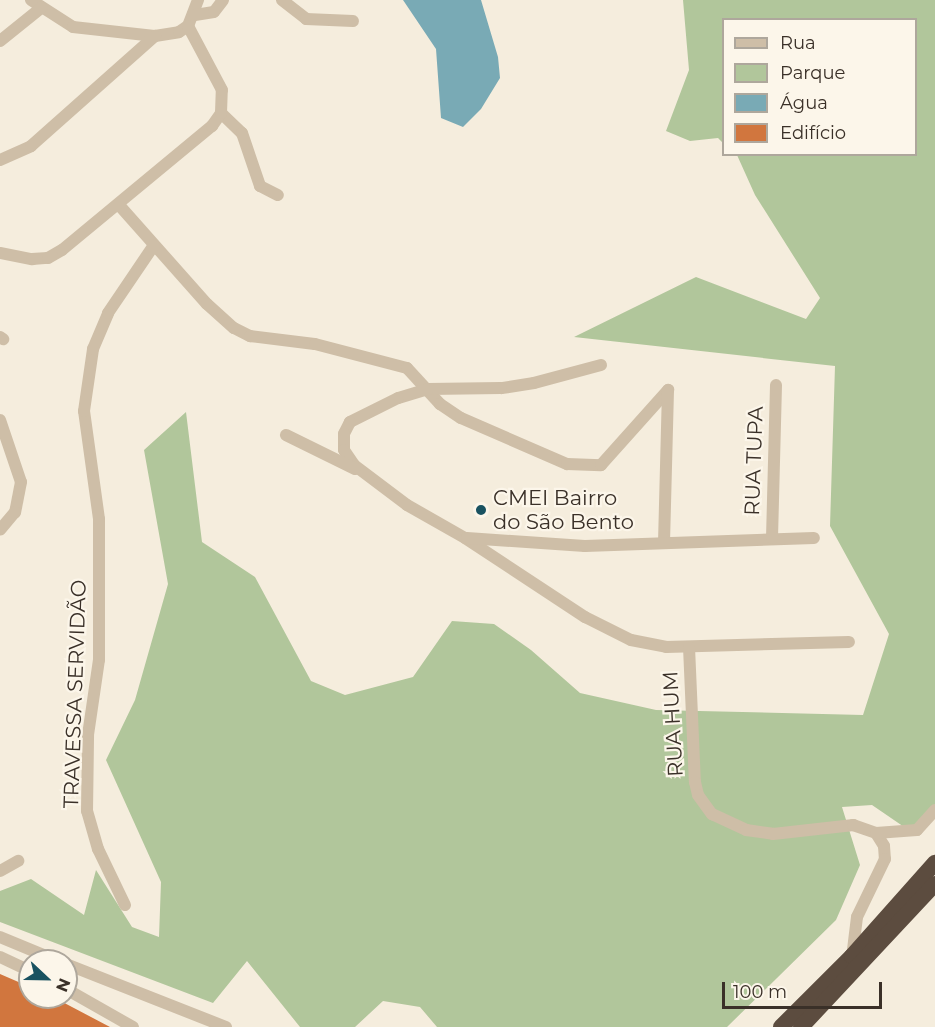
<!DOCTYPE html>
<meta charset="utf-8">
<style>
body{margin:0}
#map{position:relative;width:935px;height:1027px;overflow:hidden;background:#f5eddd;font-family:Montserrat,sans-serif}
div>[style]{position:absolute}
.green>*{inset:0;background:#b1c69b}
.water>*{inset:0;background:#79aab5}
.building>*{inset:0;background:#d1763e}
.minor>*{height:12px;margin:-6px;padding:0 6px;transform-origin:6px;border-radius:6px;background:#cebea7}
.highway>*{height:16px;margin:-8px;padding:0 8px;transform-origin:8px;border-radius:8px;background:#5c4c3f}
.dots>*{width:16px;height:16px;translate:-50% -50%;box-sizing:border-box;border:3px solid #fcf6ea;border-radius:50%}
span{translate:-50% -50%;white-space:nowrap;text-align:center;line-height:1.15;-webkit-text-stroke:4.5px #fcf6ea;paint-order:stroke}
.street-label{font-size:21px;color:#3a3028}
.poi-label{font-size:21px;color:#3a3028}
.left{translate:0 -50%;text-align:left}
.legend{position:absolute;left:722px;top:18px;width:195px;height:138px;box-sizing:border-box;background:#fcf6ea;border:2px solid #aea79c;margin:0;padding:8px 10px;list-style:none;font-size:18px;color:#3a3028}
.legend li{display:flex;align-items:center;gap:12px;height:30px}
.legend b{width:30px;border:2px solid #aea79c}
.north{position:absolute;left:18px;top:949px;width:60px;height:60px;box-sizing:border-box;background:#fcf6ea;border:2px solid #aea79c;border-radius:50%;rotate:112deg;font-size:16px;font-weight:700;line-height:24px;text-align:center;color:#3a3028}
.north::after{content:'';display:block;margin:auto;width:21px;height:27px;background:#195260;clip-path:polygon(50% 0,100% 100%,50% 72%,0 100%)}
.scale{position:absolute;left:722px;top:982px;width:160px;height:27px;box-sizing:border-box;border:3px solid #3a3028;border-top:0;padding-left:8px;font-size:18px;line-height:21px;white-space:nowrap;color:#3a3028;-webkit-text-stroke:4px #fcf6ea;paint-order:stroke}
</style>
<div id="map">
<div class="green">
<i style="clip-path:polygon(683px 0,935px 0,935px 805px,910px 831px,872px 805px,842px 807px,860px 865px,836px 920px,727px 1027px,437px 1027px,420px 1007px,383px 1001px,355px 1027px,300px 1027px,247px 961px,213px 1003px,0 922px,0 891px,31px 879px,84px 915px,96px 870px,132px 927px,159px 937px,161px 882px,106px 760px,135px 700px,168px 584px,144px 450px,186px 412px,202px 542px,255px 577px,311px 681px,345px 695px,413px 677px,452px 621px,494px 624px,531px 650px,580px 693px,656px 710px,863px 715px,889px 634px,830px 526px,835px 366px,574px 337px,696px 277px,806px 319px,820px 298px,755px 195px,737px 155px,916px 154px,916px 20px,724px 20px,723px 143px,718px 138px,690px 141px,666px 131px,689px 70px)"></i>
</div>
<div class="water">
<i style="clip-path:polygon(403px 0,481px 0,498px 57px,500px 78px,481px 109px,463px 127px,441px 118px,436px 49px)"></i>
</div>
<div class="building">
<i style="clip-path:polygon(0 974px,30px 987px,30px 997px,53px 997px,110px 1027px,0 1027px)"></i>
</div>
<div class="minor">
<i style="left:31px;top:0;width:50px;rotate:32.7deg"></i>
<i style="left:73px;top:27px;width:82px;rotate:6.3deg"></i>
<i style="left:155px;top:36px;width:24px;rotate:-9deg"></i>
<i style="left:179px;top:32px;width:11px;rotate:-34deg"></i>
<i style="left:188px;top:26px;width:28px;rotate:-69deg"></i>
<i style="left:282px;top:0;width:31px;rotate:38deg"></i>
<i style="left:306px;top:19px;width:47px;rotate:2.4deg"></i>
<i style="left:195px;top:15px;width:19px;rotate:-9deg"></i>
<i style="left:214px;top:12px;width:15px;rotate:-53deg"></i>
<i style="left:0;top:41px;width:53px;rotate:-38.8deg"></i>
<i style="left:221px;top:113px;width:29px;rotate:44deg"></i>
<i style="left:242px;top:133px;width:56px;rotate:71.2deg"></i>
<i style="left:260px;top:186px;width:20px;rotate:27deg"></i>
<i style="left:0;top:160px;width:34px;rotate:-24deg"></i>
<i style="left:31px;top:146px;width:166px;rotate:-41.6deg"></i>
<i style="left:119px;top:205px;width:132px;rotate:48.4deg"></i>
<i style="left:207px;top:304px;width:36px;rotate:42deg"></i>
<i style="left:234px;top:328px;width:18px;rotate:27deg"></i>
<i style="left:250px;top:336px;width:65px;rotate:7deg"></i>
<i style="left:315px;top:344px;width:95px;rotate:14.6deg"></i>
<i style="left:407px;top:368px;width:49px;rotate:47.5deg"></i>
<i style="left:440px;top:404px;width:25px;rotate:34deg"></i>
<i style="left:461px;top:418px;width:116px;rotate:23.5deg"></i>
<i style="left:567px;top:464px;width:34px;rotate:2deg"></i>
<i style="left:601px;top:465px;width:101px;rotate:-48.2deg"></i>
<i style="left:668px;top:390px;width:153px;rotate:91.5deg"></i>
<i style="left:0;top:253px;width:33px;rotate:11deg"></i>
<i style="left:32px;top:259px;width:16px;rotate:-4deg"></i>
<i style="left:48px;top:258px;width:16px;rotate:-30deg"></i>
<i style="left:62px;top:250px;width:195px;rotate:-39.6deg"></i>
<i style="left:212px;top:126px;width:16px;rotate:-55deg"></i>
<i style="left:221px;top:113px;width:23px;rotate:-88deg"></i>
<i style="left:222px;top:90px;width:72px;rotate:-118deg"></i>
<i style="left:0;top:337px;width:4px;rotate:34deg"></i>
<i style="left:601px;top:365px;width:69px;rotate:165deg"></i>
<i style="left:534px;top:383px;width:33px;rotate:171deg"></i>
<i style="left:501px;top:388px;width:73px;rotate:179.2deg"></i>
<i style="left:428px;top:389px;width:31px;rotate:163deg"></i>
<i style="left:398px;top:398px;width:54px;rotate:153.4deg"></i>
<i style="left:350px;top:422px;width:13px;rotate:117deg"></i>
<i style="left:344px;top:434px;width:16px;rotate:90deg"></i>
<i style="left:344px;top:450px;width:18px;rotate:56deg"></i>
<i style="left:354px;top:465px;width:66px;rotate:37deg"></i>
<i style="left:407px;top:505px;width:67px;rotate:29.6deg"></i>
<i style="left:465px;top:538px;width:144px;rotate:33.4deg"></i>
<i style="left:585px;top:617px;width:51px;rotate:26.6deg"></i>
<i style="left:631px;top:640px;width:36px;rotate:11deg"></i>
<i style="left:666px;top:647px;width:183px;rotate:-1.6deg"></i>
<i style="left:0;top:420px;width:65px;rotate:71.3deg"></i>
<i style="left:21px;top:482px;width:31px;rotate:101deg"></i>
<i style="left:15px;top:512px;width:23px;rotate:130deg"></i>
<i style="left:286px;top:435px;width:77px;rotate:26.2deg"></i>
<i style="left:467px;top:538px;width:118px;rotate:3.9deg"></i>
<i style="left:585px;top:546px;width:229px;rotate:-2deg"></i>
<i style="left:772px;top:538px;width:153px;rotate:-88.5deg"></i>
<i style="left:689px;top:647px;width:135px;rotate:87.5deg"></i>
<i style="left:695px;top:782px;width:13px;rotate:77deg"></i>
<i style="left:698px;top:795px;width:24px;rotate:54deg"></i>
<i style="left:712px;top:814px;width:38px;rotate:25deg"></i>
<i style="left:746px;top:830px;width:27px;rotate:8deg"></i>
<i style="left:773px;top:834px;width:81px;rotate:-6.4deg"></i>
<i style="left:853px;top:825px;width:24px;rotate:19deg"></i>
<i style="left:876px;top:833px;width:15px;rotate:58deg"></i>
<i style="left:884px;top:846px;width:13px;rotate:86deg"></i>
<i style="left:885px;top:859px;width:64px;rotate:115.8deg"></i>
<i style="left:857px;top:917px;width:39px;rotate:97deg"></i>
<i style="left:876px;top:833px;width:41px;rotate:-4.2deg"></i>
<i style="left:917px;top:830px;width:27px;rotate:-48deg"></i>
<i style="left:0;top:871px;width:21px;rotate:-29deg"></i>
<i style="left:125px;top:905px;width:62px;rotate:-115.7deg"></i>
<i style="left:98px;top:849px;width:40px;rotate:-106deg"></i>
<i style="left:87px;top:811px;width:76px;rotate:-89.2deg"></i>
<i style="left:88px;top:735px;width:76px;rotate:-81.7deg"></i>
<i style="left:99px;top:660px;width:141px;rotate:-90deg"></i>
<i style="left:99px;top:519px;width:109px;rotate:-97.9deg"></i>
<i style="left:84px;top:411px;width:63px;rotate:-81.7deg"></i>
<i style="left:93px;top:349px;width:39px;rotate:-67deg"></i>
<i style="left:108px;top:313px;width:82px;rotate:-55.9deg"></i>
<i style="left:0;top:937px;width:63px;rotate:22.5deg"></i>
<i style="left:0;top:957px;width:33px;rotate:25deg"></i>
<i style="left:66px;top:964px;width:172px;rotate:21.5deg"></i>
<i style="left:66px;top:989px;width:77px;rotate:29.6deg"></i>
</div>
<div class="highway">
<i style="left:781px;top:1027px;width:100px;rotate:-45deg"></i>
<i style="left:852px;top:956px;width:125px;rotate:-48.3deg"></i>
<i style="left:801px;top:1027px;width:196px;rotate:-46.9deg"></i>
</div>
<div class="dots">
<i style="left:481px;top:510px;background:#195260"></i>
</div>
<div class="street-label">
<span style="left:754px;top:461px;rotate:-88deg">RUA TUPA</span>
<span style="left:75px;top:694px;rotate:-88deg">TRAVESSA SERVIDÃO</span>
<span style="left:673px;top:724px;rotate:-93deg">RUA HUM</span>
</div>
<div class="poi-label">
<span class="left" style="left:493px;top:510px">CMEI Bairro<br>do São Bento</span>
</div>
<ul class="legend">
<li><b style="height:8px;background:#cebea7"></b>Rua</li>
<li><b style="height:16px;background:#b1c69b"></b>Parque</li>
<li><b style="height:16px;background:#79aab5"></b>Água</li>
<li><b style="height:16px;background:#d1763e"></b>Edifício</li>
</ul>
<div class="north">N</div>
<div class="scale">100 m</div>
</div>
